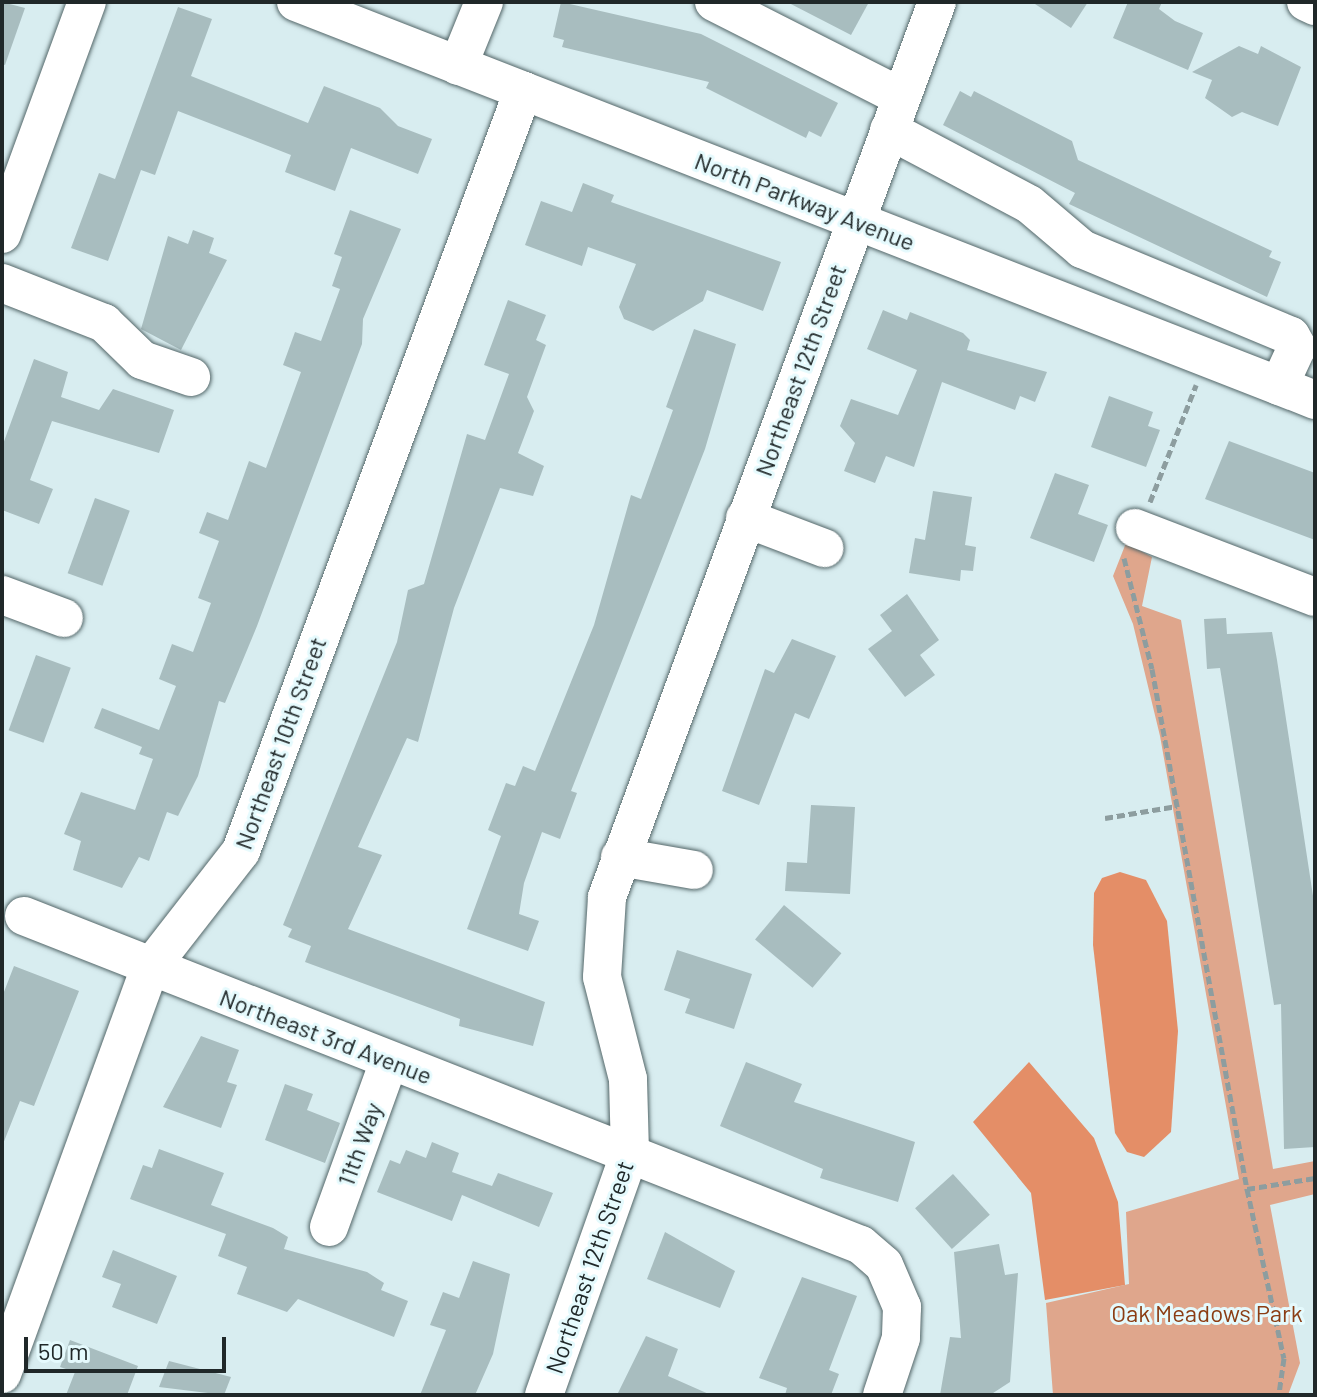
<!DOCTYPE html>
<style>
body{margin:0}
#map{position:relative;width:1317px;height:1397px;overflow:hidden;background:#d8edf0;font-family:Barlow,sans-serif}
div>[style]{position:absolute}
.green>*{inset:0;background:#dfa68c}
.water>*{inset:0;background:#e48e67}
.building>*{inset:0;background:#a8bdbf;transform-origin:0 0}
.path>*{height:5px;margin-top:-2.5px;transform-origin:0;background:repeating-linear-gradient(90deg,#8d9d9f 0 8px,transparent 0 12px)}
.roads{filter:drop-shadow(0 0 2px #546769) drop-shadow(0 0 2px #546769)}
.minor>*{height:38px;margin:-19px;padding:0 19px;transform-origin:19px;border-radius:19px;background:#fff}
span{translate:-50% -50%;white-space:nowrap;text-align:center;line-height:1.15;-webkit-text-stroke:6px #e5fafd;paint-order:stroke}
.street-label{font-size:24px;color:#202829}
.park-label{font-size:24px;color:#8b3d14}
.frame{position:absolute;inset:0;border:4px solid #202829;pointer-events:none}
.scale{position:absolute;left:24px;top:1337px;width:202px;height:36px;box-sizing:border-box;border:4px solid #202829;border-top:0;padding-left:10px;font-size:24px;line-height:28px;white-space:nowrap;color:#202829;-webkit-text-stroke:6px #e5fafd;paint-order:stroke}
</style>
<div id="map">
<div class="green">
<i style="clip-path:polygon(1126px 543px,1152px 557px,1142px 606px,1181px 620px,1273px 1169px,1315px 1161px,1315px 1194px,1270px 1205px,1300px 1363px,1288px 1395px,1053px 1395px,1046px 1303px,1129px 1284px,1126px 1212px,1239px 1179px,1160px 736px,1133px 624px,1113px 576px)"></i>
</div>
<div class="water">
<i style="clip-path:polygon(1120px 872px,1146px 880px,1167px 921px,1178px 1031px,1171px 1132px,1144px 1157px,1127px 1152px,1115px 1133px,1093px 945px,1094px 893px,1102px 878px)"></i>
<i style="clip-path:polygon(1029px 1062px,1094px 1138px,1118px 1202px,1125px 1285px,1045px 1300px,1031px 1193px,973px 1122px)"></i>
</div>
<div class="building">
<i style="clip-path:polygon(2px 2px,25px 8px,5px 65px,2px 64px)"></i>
<i style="clip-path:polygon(561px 2px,701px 34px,838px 103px,821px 137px,809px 131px,806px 138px,706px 88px,709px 82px,562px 47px,564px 40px,553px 37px)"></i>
<i style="clip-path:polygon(787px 2px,869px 2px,851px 35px)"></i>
<i style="clip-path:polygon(1032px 2px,1088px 2px,1071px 28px)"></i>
<i style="clip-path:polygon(1128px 2px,1162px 2px,1159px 9px,1175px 21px,1203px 33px,1188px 70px,1113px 38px)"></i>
<i style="clip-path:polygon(178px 7px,212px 19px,191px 76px,308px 123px,324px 86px,380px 108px,398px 126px,432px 139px,418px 174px,351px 148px,335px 191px,285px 172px,291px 155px,178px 111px,155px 175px,141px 170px,108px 261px,71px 248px,99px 173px,115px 179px)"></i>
<i style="clip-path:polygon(1239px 46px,1258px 54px,1261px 46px,1301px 67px,1278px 126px,1242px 112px,1232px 117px,1205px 98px,1212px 80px,1192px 72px)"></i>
<i style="clip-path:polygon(960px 91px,971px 97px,974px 91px,1072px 141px,1078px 160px,1272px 251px,1269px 257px,1281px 262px,1267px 297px,1069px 204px,1075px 193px,943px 125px)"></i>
<i style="clip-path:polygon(583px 183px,614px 195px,611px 202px,781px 262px,763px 311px,707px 290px,703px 301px,653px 331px,624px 319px,619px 307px,636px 264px,588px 247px,582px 266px,525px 245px,541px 201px,572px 212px)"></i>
<i style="clip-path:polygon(350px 210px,401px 229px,363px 319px,362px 344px,257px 626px,225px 703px,219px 701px,198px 776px,178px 816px,167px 812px,149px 861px,139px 857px,122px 888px,73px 870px,81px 841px,64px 834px,81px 792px,135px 810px,153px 759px,139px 754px,142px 747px,94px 728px,102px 708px,159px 730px,176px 686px,159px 679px,172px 644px,193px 652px,211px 603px,198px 598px,219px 541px,199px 533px,207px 512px,228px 520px,249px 461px,266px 468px,301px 372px,283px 365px,295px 332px,321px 341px,340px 289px,332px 286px,342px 257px,334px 254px)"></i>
<i style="clip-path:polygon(193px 230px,214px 238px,209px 253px,227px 260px,181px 350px,141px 329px,168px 236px,188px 244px)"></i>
<i style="clip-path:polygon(508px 300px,546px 315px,536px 340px,546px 345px,527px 397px,534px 411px,518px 453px,544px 466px,533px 496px,500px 488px,454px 608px,418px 742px,407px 738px,358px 847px,382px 855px,348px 929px,545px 1002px,533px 1046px,459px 1026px,460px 1019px,305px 962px,311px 946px,288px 937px,292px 929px,283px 925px,397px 642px,408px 590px,424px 584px,467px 434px,485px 440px,509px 374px,484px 365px)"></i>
<i style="clip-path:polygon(883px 310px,907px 320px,910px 312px,963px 333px,970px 340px,967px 350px,1047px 372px,1035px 402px,1020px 396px,1015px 410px,942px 382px,914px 467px,886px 456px,875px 483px,844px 471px,855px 443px,840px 426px,851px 399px,898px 415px,917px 370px,867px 349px)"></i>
<i style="clip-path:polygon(694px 329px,736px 344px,705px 449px,571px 791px,577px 793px,560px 839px,542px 832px,524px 883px,519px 914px,539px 921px,528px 951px,467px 929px,501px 836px,488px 830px,506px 783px,515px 786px,523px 766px,535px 771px,594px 625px,631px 495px,641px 499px,673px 410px,666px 407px)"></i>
<i style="clip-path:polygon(34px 359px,68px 372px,61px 397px,99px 410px,113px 389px,174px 410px,159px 453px,52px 421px,30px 480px,53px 489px,39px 524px,2px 510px,2px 447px)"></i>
<i style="clip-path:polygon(1109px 396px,1153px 412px,1148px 426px,1160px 430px,1146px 467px,1091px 447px)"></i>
<i style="clip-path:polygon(1229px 441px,1315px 473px,1315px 540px,1205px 499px)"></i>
<i style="clip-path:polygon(1055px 473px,1089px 485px,1078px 514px,1108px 525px,1094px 562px,1030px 538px)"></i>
<i style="clip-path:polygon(933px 491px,972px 497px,965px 545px,976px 547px,973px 571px,961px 570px,960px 581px,909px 573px,915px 538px,925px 540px)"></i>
<i style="left:95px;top:498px;width:37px;height:80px;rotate:20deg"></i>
<i style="clip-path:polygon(907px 594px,939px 640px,920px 655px,935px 675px,905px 697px,868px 649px,892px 631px,880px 615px)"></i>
<i style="clip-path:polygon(1226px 618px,1227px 634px,1272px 632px,1277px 660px,1315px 909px,1315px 1147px,1284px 1149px,1281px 1004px,1274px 1005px,1220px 668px,1207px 669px,1204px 619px)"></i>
<i style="clip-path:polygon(792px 639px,836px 656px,809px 719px,795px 713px,759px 805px,722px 791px,765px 669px,774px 673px)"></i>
<i style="left:36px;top:655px;width:37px;height:80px;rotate:20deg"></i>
<i style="clip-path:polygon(811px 805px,855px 807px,850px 894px,785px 891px,787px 862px,807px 863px)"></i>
<i style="left:784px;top:905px;width:75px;height:45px;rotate:40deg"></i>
<i style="clip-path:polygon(677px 950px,752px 974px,734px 1029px,685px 1013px,690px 999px,664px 990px)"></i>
<i style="clip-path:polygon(14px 966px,79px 991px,34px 1106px,20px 1101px,3px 1144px,2px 997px)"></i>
<i style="clip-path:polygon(201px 1036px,239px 1050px,227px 1082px,237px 1085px,221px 1128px,163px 1107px)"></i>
<i style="clip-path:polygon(746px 1062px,802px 1084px,794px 1102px,915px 1142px,898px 1202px,820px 1178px,823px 1169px,720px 1126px)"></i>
<i style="clip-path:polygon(285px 1084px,313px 1094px,307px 1110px,340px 1123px,325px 1163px,265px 1140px)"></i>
<i style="clip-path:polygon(432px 1142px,459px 1153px,452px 1172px,492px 1186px,498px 1173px,553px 1193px,539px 1227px,462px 1195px,452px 1221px,377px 1192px,390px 1160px,400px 1164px,406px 1150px,426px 1158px)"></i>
<i style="clip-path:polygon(159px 1149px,224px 1173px,211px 1205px,273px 1228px,288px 1237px,284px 1249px,367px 1272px,384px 1283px,381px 1290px,408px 1301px,394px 1337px,298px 1299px,287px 1312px,237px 1294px,247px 1267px,218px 1256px,226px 1234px,130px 1199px,143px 1165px,152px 1168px)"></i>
<i style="left:953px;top:1174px;width:55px;height:51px;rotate:48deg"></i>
<i style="clip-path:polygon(665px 1232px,735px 1271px,720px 1308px,647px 1279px)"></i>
<i style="clip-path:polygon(999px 1244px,1005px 1275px,1018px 1273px,1010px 1382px,990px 1395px,940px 1395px,950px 1337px,961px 1338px,954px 1252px)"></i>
<i style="clip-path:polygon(113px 1250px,177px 1276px,157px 1324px,112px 1307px,121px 1284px,102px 1277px)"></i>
<i style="clip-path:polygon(473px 1261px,510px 1274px,493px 1354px,475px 1395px,420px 1395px,446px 1330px,430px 1325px,443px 1292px,459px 1298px)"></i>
<i style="clip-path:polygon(802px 1277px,857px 1296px,829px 1370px,839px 1374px,831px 1395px,785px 1395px,787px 1388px,759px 1378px)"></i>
<i style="clip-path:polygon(646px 1336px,678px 1349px,668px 1376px,711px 1395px,617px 1395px)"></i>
<i style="clip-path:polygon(70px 1340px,138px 1366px,127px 1395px,66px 1395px,75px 1372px,60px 1367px)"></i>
<i style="clip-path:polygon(169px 1361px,231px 1377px,224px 1395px,159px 1387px)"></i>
</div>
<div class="path">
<i style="left:1150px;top:502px;width:126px;rotate:-68.5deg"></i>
<i style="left:1124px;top:558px;width:114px;rotate:75.8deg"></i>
<i style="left:1152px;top:669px;width:529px;rotate:79.65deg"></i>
<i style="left:1247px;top:1189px;width:69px;rotate:-9.2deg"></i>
<i style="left:1105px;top:818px;width:73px;rotate:-9.5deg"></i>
<i style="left:1247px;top:1189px;width:173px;rotate:77.7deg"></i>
<i style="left:1284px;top:1358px;width:37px;rotate:98deg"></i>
</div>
<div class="roads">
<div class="minor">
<i style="left:296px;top:2px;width:1094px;rotate:21.33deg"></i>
<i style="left:714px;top:2px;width:210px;rotate:26.9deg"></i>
<i style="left:1306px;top:2px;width:10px;rotate:24deg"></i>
<i style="left:458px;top:66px;width:69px;rotate:-67.9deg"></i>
<i style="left:889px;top:130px;width:158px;rotate:27.9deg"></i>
<i style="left:1029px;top:204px;width:70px;rotate:40.3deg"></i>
<i style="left:1082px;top:249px;width:226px;rotate:22.6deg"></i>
<i style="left:1291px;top:336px;width:13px;rotate:61deg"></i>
<i style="left:1297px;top:347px;width:43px;rotate:114.8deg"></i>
<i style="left:2px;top:234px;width:247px;rotate:-69.9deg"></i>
<i style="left:2px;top:283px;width:110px;rotate:21.4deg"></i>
<i style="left:104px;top:323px;width:53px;rotate:44.2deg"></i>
<i style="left:142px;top:360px;width:52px;rotate:19.1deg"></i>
<i style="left:745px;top:518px;width:85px;rotate:20.8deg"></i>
<i style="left:1135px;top:528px;width:193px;rotate:21deg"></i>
<i style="left:2px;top:595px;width:66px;rotate:20.4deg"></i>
<i style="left:620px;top:857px;width:75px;rotate:10deg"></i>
<i style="left:24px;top:916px;width:899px;rotate:21.46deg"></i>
<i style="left:861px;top:1245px;width:30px;rotate:41deg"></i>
<i style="left:884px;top:1265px;width:46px;rotate:66.8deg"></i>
<i style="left:902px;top:1307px;width:31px;rotate:92deg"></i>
<i style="left:901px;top:1338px;width:60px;rotate:108.4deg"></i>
<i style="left:329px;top:1227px;width:177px;rotate:-70.1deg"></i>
<i style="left:2px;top:1374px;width:432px;rotate:-70deg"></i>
<i style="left:150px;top:968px;width:148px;rotate:-52.1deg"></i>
<i style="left:241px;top:851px;width:811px;rotate:-69.64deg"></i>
<i style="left:544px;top:1395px;width:258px;rotate:-70.5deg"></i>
<i style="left:630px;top:1152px;width:73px;rotate:-91.6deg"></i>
<i style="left:628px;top:1079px;width:105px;rotate:-104.3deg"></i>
<i style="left:602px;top:977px;width:80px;rotate:-86.4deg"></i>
<i style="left:607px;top:897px;width:954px;rotate:-69.76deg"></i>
</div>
</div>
<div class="street-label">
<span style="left:805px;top:201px;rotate:21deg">North Parkway Avenue</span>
<span style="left:800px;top:370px;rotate:-70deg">Northeast 12th Street</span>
<span style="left:280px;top:743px;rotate:-70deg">Northeast 10th Street</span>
<span style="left:326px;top:1036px;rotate:21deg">Northeast 3rd Avenue</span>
<span style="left:359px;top:1144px;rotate:-70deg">11th Way</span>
<span style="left:589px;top:1267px;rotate:-71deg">Northeast 12th Street</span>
</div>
<div class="park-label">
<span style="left:1207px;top:1313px">Oak Meadows Park</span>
</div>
<div class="frame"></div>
<div class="scale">50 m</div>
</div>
